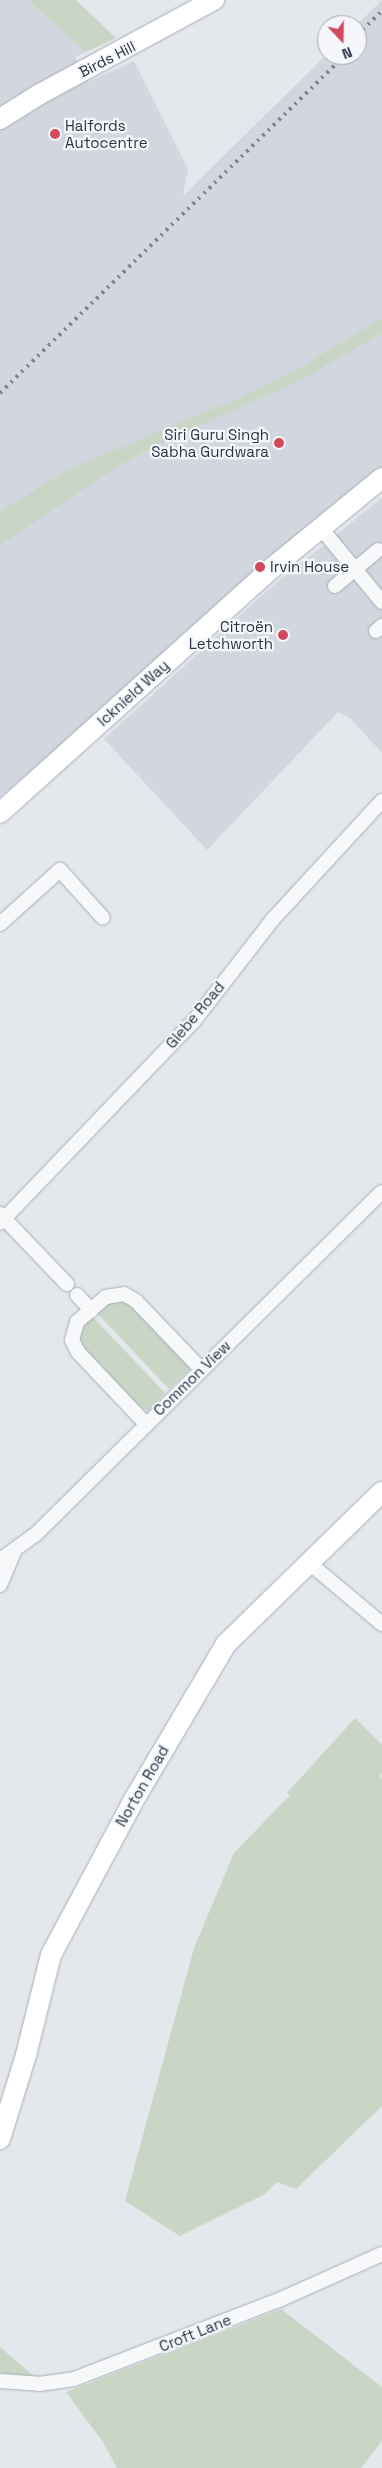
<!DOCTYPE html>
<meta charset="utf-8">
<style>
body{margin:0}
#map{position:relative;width:382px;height:2468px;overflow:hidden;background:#e4e7ec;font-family:"Space Grotesk",sans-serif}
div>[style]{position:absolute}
.built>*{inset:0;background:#d2d6de}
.green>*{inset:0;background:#c9d6c5}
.roads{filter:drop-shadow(0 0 1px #a9aeb7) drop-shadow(0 0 1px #a9aeb7)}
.street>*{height:14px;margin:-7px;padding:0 7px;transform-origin:7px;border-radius:7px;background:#f7f8fa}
.secondary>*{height:20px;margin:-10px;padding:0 10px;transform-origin:10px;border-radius:10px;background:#fff}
.rail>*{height:4px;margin-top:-2px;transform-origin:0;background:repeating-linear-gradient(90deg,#7d8696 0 2.5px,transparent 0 7.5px)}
.dots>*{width:14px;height:14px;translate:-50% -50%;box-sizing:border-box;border:2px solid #f4f6f9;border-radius:50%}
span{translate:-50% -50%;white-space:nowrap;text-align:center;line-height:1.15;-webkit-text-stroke:4.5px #f4f6f9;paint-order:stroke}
.street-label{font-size:15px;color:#2b3445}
.poi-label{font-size:15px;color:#2b3445}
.left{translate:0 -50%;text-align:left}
.right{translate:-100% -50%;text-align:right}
.north{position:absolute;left:317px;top:15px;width:50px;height:50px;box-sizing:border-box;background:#f4f6f9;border:1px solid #a4a8b1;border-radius:50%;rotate:159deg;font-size:14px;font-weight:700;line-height:20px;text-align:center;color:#2b3445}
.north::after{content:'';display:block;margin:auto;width:18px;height:22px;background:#d1495b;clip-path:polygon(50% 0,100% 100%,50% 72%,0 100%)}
</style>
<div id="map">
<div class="built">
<i style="clip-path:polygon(0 0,28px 0,47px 15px,86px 52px,75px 57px,88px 82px,134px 61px,188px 169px,183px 196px,327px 54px,357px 55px,357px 25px,382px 0,382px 470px,0 797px)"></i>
<i style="clip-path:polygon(382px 498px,382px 753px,351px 719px,338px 712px,207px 850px,104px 739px,270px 588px)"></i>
</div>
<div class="green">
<i style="clip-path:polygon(28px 0,76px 0,116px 38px,86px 52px)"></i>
<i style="clip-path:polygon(382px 318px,382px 333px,301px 380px,163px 442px,118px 466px,0 545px,0 512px,67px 470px,237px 399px,296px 370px)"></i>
<i style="clip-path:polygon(120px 1300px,132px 1304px,191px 1368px,169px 1389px,97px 1313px,112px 1301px)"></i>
<i style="clip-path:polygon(93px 1317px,165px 1393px,148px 1411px,138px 1407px,86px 1356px,78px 1339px,83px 1325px)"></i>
<i style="clip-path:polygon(355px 1718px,382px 1745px,382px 1773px,379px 1776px,382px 1779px,382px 2106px,296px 2189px,277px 2182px,265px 2194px,180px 2236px,125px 2201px,194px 1948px,234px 1853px,290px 1795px,287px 1793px)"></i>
<i style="clip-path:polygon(281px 2309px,382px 2387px,382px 2441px,361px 2468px,117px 2468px,103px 2442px,66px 2392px)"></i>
<i style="clip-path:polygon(0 2347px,36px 2378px,0 2373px)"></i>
</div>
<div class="roads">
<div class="street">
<i style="left:320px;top:527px;width:97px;rotate:50.4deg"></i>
<i style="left:335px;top:586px;width:56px;rotate:-39.9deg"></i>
<i style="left:376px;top:631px;width:8px;rotate:-40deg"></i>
<i style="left:0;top:924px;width:81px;rotate:-42deg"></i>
<i style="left:60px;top:870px;width:64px;rotate:48.1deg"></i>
<i style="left:0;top:1214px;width:97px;rotate:46.3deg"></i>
<i style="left:0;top:1223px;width:280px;rotate:-46.2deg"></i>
<i style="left:194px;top:1021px;width:129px;rotate:-52.2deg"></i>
<i style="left:273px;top:919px;width:161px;rotate:-47.3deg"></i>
<i style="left:77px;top:1295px;width:21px;rotate:47deg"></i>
<i style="left:146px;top:1424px;width:99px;rotate:-133.4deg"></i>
<i style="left:78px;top:1352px;width:13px;rotate:-117deg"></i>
<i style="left:72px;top:1340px;width:19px;rotate:-74deg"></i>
<i style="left:77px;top:1322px;width:38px;rotate:-41deg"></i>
<i style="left:106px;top:1297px;width:18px;rotate:-9deg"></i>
<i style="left:124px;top:1294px;width:14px;rotate:30deg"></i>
<i style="left:136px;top:1301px;width:94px;rotate:46.3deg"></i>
<i style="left:0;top:1560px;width:44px;rotate:-35.8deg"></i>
<i style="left:36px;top:1534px;width:486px;rotate:-44.7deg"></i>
<i style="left:308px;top:1562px;width:97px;rotate:40deg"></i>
<i style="left:0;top:1585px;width:38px;rotate:-67deg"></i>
<i style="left:0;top:2381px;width:39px;rotate:4deg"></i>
<i style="left:39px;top:2384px;width:35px;rotate:-8deg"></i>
<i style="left:74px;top:2379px;width:220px;rotate:-21.1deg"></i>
<i style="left:279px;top:2300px;width:113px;rotate:-24.1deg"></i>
</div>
<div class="secondary">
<i style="left:0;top:119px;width:47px;rotate:-32deg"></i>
<i style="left:40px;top:94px;width:198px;rotate:-28.4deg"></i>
<i style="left:0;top:813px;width:366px;rotate:-42deg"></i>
<i style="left:272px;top:568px;width:142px;rotate:-39.3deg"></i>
<i style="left:0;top:2139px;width:88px;rotate:-72.8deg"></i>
<i style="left:26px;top:2055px;width:103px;rotate:-76deg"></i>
<i style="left:51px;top:1955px;width:172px;rotate:-61.9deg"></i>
<i style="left:132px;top:1803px;width:185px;rotate:-59.4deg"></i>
<i style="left:226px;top:1644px;width:218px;rotate:-44.3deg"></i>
</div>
</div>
<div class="rail">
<i style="left:357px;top:35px;width:35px;rotate:-44deg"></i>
<i style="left:0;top:393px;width:483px;rotate:-44.4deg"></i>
</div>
<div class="dots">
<i style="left:55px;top:134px;background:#d1495b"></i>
<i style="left:279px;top:443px;background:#d1495b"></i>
<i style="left:260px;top:567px;background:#d1495b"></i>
<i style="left:283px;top:635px;background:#d1495b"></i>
</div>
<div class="street-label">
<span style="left:107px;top:59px;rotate:-27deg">Birds Hill</span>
<span style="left:133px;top:693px;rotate:-42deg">Icknield Way</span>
<span style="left:195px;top:1015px;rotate:-50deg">Glebe Road</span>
<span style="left:192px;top:1378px;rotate:-44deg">Common View</span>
<span style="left:142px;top:1786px;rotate:-60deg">Norton Road</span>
<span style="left:195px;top:2333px;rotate:-22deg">Croft Lane</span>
</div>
<div class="poi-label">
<span class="left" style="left:65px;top:134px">Halfords<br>Autocentre</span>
<span class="right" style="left:269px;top:443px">Siri Guru Singh<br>Sabha Gurdwara</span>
<span class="left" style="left:270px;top:567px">Irvin House</span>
<span class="right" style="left:273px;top:635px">Citroën<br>Letchworth</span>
</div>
<div class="north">N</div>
</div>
